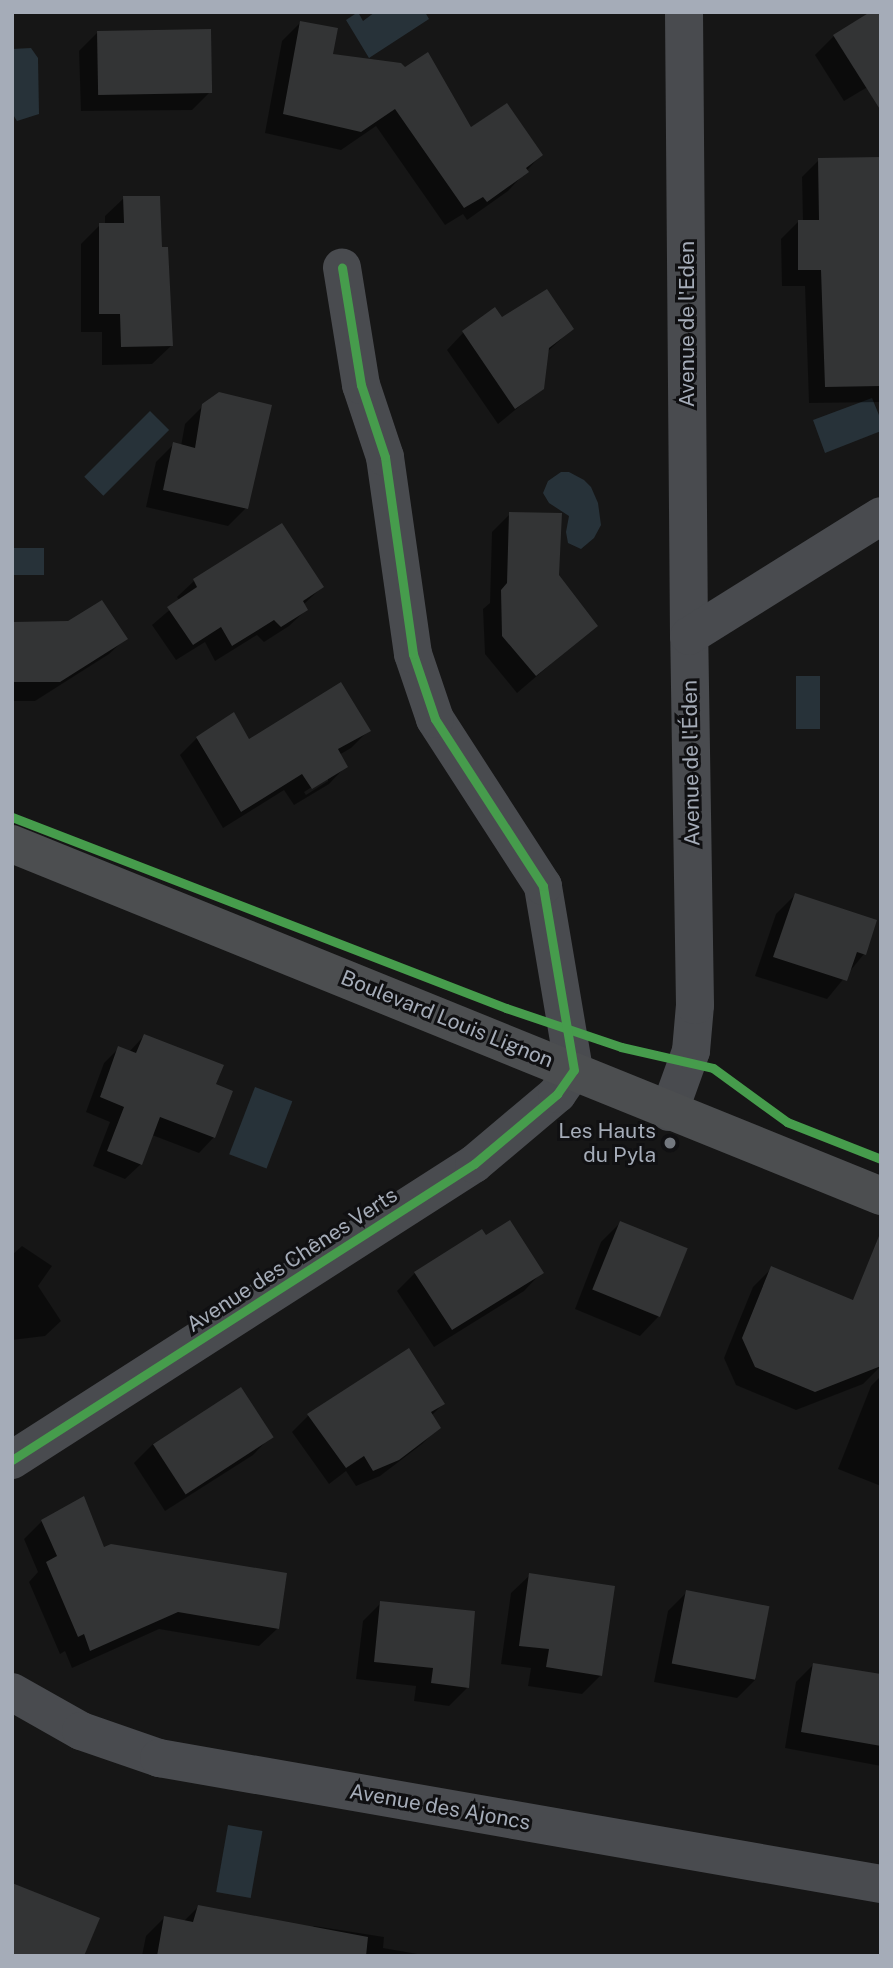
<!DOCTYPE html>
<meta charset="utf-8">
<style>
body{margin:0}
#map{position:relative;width:893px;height:1968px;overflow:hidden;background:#161616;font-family:"Public Sans",sans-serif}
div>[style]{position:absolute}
.water>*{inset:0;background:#273239;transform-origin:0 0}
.shadow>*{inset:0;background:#0007}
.building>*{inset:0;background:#333435;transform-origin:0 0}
.minor>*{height:38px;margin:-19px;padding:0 19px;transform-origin:19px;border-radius:19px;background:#494b4f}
.major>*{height:38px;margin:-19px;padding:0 19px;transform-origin:19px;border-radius:19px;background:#4c4e50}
.cycleway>*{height:9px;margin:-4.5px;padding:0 4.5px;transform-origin:4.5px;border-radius:4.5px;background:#469c4c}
.dots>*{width:19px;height:19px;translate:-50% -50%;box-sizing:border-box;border:4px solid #101012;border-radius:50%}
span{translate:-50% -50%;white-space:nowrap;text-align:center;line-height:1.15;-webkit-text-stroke:6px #101012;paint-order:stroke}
.street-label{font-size:21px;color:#a5acb8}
.poi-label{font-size:21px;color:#a5acb8}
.right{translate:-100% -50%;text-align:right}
.frame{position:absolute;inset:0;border:14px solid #a5acb8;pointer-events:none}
</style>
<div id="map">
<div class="water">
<i style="clip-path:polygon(358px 12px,363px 21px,375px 12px,425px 12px,429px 19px,369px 58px,346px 20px)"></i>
<i style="clip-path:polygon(31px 48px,38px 58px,39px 114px,17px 121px,12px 113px,12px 49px)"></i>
<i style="clip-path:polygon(872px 398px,881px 420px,881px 431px,825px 453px,813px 420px)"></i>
<i style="left:150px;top:411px;width:27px;height:93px;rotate:45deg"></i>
<i style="clip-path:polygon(561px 472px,569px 472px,584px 480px,591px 487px,598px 503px,601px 525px,594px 538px,581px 549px,568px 543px,566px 532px,569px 516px,549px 503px,543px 493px,548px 481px)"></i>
<i style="left:12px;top:548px;width:32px;height:27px"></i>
<i style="left:796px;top:676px;width:24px;height:53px"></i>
<i style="left:255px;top:1087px;width:40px;height:72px;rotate:21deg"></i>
<i style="left:228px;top:1825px;width:35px;height:68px;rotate:10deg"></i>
</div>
<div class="shadow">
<i style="clip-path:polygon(300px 23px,331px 55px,470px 130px,541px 155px,508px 191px,467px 220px,463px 214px,445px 225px,376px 126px,341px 150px,265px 133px,282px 41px)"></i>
<i style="clip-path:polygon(97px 33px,210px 92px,192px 110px,81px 111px,79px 51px)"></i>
<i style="clip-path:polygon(834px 36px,881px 79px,844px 101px,815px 55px)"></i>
<i style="clip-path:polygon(881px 159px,881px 402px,809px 403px,805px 286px,782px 286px,781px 239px,798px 222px,803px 222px,802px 177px,819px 160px)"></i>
<i style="clip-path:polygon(124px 198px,161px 249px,171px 346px,152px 364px,102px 365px,102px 332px,81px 332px,81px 244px,100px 225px,105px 225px,105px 216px)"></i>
<i style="clip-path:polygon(501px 320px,572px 329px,547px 352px,542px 388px,498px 424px,447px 350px,463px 333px)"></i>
<i style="clip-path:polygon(204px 405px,246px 508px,228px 526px,146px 507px,156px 462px,174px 444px,181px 446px,185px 424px)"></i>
<i style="clip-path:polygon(510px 514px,595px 626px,517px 693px,485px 654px,483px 609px,490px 603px,492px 532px)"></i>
<i style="clip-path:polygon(281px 525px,322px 587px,303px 605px,306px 610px,289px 626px,264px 642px,257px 635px,215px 661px,205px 642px,176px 660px,152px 625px,180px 601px,177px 597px,194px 581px)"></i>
<i style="clip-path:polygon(69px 623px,125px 639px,109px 654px,35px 701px,12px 701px,12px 624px)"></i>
<i style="clip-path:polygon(880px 705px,881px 705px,880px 771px)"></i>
<i style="clip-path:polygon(evenodd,368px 731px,351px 748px,339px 755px,346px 766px,329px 784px,294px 805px,284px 790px,223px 828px,180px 755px,197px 738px,249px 741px,368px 731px,328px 777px,328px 781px,306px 795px,304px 792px,328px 777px)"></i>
<i style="clip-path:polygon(795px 895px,864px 954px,827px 999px,755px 976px,776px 914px)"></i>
<i style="clip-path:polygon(144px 1036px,214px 1085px,214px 1137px,199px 1153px,152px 1135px,141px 1164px,125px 1179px,93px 1166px,110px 1122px,86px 1112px,104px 1063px,119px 1048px,129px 1052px)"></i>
<i style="clip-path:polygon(620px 1223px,658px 1317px,640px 1336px,575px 1309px,601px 1242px)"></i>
<i style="clip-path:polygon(481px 1232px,486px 1238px,541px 1273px,524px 1291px,434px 1347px,397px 1291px,415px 1273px)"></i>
<i style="clip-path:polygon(22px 1246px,52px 1266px,38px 1286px,61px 1321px,45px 1336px,12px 1340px,12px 1255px)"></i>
<i style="clip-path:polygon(772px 1268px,881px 1366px,863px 1384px,796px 1410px,736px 1385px,724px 1358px,753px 1287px)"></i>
<i style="clip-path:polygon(881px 1376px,881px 1486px,838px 1469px,871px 1386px)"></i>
<i style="clip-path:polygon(240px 1390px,271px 1436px,253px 1455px,165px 1511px,134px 1463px,153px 1444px)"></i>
<i style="clip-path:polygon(443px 1404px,431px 1416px,439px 1427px,422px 1444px,380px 1476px,356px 1486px,346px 1471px,329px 1484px,292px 1432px,308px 1416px)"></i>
<i style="clip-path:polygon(42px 1521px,103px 1549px,278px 1628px,259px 1646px,159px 1629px,72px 1668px,65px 1651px,60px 1654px,29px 1582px,38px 1572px,24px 1539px)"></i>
<i style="clip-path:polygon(530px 1575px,601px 1675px,582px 1694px,528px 1686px,531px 1668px,501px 1664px,511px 1593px)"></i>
<i style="clip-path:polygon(687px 1592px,756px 1679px,737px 1698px,654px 1682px,668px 1611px)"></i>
<i style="clip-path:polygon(381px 1603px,467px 1688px,449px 1706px,414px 1701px,416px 1686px,356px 1679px,363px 1621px)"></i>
<i style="clip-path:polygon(813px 1665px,881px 1675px,881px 1766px,785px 1748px,796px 1682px)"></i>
<i style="clip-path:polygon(198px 1907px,311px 1928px,314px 1926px,384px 1937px,383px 1948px,429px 1956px,142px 1956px,146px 1936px,164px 1918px,183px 1922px)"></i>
</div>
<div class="building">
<i style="clip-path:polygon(870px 12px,881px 12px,881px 111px,833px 35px)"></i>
<i style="clip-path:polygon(300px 21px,338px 28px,333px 54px,401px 63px,405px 67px,428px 52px,471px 127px,507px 103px,543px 155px,526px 168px,529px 172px,487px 202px,483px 197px,464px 208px,395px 109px,361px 132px,283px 114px)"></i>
<i style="left:211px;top:29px;width:64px;height:114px;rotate:89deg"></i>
<i style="clip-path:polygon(881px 157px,881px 386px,825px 387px,821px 270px,798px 270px,798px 220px,819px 220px,818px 158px)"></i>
<i style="clip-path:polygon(123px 196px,160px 196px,162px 247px,168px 247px,173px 346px,121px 347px,120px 314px,99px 314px,99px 223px,124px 223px)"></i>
<i style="clip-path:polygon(547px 289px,574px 329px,549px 348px,544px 389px,515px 409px,462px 331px,495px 307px,502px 317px)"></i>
<i style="clip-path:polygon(219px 392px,272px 405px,248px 509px,163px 490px,173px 442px,195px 448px,202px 404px)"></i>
<i style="clip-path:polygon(509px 512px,562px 513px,559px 575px,598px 626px,536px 676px,502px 636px,501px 590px,507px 583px)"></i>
<i style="clip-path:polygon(282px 523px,324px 587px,303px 601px,308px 610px,281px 627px,274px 620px,232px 646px,221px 627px,193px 645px,167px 607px,197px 587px,193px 579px)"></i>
<i style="clip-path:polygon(102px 600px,128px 639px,60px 682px,12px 682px,12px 622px,68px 621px)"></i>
<i style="clip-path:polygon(341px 682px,371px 731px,338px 749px,348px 767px,312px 789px,302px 774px,241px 812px,196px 737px,234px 712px,249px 739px)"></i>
<i style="clip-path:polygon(795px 893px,877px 920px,866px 955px,857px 952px,847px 981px,773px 957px)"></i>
<i style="clip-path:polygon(144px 1034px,224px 1065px,216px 1084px,233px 1091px,215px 1138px,160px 1117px,142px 1165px,107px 1151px,124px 1107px,100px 1097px,118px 1046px,136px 1053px)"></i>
<i style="clip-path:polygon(510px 1220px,544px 1273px,452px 1330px,414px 1272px,482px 1229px,486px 1235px)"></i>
<i style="left:620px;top:1221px;width:73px;height:74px;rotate:22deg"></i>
<i style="clip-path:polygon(879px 1236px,881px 1366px,815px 1392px,755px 1367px,742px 1338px,771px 1266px,853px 1300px)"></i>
<i style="clip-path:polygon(409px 1348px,445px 1404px,431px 1412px,441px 1428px,399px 1460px,373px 1471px,364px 1456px,346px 1468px,307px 1414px)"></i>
<i style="left:241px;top:1387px;width:60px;height:105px;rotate:57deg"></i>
<i style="clip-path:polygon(84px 1496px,104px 1547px,111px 1544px,287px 1573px,279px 1629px,178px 1612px,90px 1651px,84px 1634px,78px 1637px,46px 1562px,57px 1556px,41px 1520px)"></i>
<i style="clip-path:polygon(529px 1573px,615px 1586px,602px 1676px,546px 1667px,549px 1649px,519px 1646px)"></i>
<i style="left:686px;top:1590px;width:85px;height:75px;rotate:11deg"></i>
<i style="clip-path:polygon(380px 1601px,475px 1611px,469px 1688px,431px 1683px,433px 1668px,374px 1662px)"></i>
<i style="clip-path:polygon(813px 1663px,881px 1674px,881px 1746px,801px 1732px)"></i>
<i style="clip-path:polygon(12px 1883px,100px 1918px,84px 1956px,12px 1956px)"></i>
<i style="clip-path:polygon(198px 1905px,368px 1937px,366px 1956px,157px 1956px,164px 1916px,193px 1922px)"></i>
</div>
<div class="minor">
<i style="left:684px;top:12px;width:624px;rotate:89.54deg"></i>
<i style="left:669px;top:1112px;width:65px;rotate:-70.2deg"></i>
<i style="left:691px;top:1051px;width:46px;rotate:-85deg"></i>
<i style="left:695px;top:1005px;width:369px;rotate:-90.9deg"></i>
<i style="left:689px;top:636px;width:226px;rotate:-32deg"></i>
<i style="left:12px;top:1460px;width:549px;rotate:-32.65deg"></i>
<i style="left:474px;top:1164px;width:109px;rotate:-40.1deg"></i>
<i style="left:557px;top:1094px;width:29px;rotate:-55deg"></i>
<i style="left:574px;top:1070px;width:187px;rotate:-99.6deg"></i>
<i style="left:543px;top:886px;width:199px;rotate:-122.9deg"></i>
<i style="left:435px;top:719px;width:69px;rotate:-108.7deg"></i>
<i style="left:413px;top:654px;width:199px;rotate:-98.1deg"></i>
<i style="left:385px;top:457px;width:76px;rotate:-108.4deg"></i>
<i style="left:361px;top:385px;width:119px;rotate:-99.2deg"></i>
<i style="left:12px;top:1692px;width:79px;rotate:29.5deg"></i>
<i style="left:81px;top:1731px;width:83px;rotate:19.1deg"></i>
<i style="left:159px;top:1758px;width:733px;rotate:9.9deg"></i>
</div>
<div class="major">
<i style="left:12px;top:844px;width:938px;rotate:22.05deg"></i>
</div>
<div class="cycleway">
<i style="left:12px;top:817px;width:530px;rotate:21.14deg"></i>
<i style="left:506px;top:1008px;width:121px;rotate:18.7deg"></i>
<i style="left:621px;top:1047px;width:94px;rotate:12.9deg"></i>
<i style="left:713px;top:1068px;width:92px;rotate:36.1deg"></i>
<i style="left:787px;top:1122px;width:101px;rotate:21.5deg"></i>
<i style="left:12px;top:1460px;width:549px;rotate:-32.65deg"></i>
<i style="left:474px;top:1164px;width:109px;rotate:-40.1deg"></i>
<i style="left:557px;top:1094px;width:29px;rotate:-55deg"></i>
<i style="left:574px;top:1070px;width:187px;rotate:-99.6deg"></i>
<i style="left:543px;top:886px;width:199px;rotate:-122.9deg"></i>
<i style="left:435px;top:719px;width:69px;rotate:-108.7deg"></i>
<i style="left:413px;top:654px;width:199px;rotate:-98.1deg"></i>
<i style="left:385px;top:457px;width:76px;rotate:-108.4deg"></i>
<i style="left:361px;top:385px;width:119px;rotate:-99.2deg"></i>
</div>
<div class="dots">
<i style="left:670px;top:1143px;background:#73787f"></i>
</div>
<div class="street-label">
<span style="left:687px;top:324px;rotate:-90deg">Avenue de l'Eden</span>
<span style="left:691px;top:763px;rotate:-91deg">Avenue de l'Éden</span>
<span style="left:447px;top:1019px;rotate:22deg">Boulevard Louis Lignon</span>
<span style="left:292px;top:1260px;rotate:-33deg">Avenue des Chênes Verts</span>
<span style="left:440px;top:1807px;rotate:10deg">Avenue des Ajoncs</span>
</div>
<div class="poi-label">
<span class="right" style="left:656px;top:1143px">Les Hauts<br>du Pyla</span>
</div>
<div class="frame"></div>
</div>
